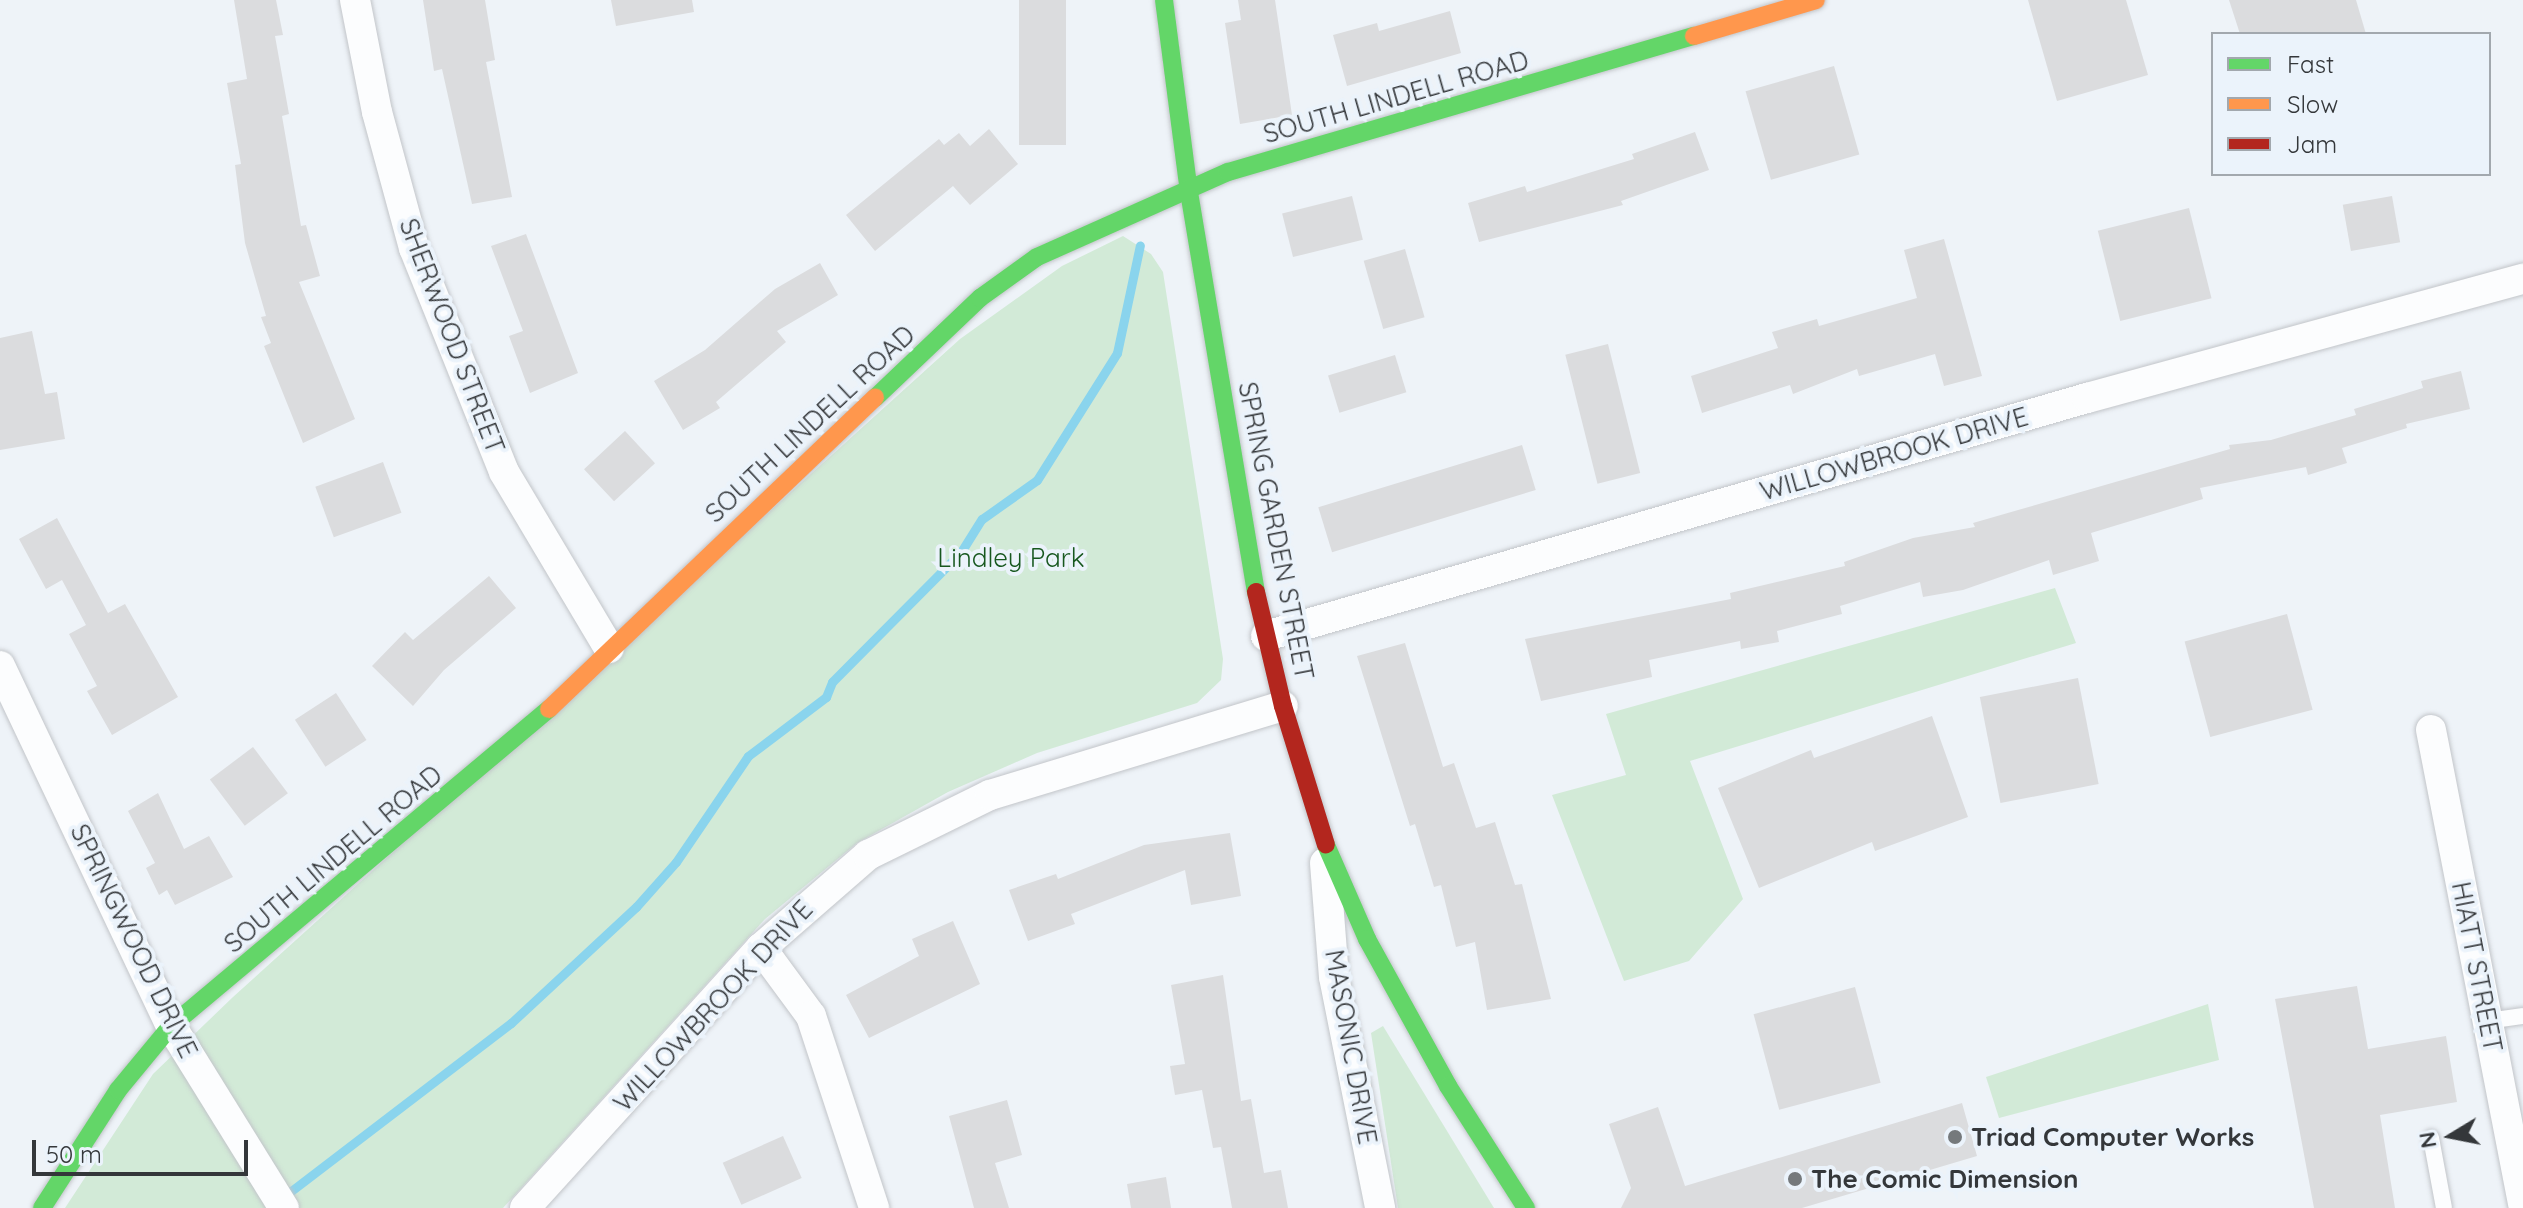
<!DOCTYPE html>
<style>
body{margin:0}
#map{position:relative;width:2523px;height:1208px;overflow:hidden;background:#eef3f8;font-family:Quicksand,sans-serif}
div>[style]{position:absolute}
.green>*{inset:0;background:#d2ead7}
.stream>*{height:9px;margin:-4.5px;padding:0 4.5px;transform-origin:4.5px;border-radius:4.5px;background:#8ad4ed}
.building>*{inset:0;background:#dbdcde;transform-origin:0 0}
.roads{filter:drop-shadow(0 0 2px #c2c5c9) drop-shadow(0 0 2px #c2c5c9)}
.lane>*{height:16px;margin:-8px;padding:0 8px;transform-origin:8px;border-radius:8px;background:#fcfdfe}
.street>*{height:30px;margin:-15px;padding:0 15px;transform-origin:15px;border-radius:15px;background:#fcfdfe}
.fast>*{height:18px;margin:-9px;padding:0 9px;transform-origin:9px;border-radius:9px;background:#63d668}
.slow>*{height:18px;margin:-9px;padding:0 9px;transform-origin:9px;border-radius:9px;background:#ff974d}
.jam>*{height:18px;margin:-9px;padding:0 9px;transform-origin:9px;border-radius:9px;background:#b3261e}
.dots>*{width:22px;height:22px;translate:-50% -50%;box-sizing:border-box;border:4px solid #ebf3fb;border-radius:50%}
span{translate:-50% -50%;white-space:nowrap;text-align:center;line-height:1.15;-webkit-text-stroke:8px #ebf3fb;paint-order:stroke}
.street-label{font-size:26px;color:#34373a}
.park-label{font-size:26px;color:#17581f}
.poi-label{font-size:26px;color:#34373a;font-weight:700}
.left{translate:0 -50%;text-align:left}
.legend{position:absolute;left:2211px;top:32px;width:280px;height:144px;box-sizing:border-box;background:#ebf3fb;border:2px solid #a2a8ae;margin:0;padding:10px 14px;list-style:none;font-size:24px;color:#34373a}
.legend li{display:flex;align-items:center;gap:16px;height:40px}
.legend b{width:40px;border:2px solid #a2a8ae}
.north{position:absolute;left:2411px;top:1096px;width:80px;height:80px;-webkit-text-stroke:6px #ebf3fb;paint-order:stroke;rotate:260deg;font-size:22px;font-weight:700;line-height:32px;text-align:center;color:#34373a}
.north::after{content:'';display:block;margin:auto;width:28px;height:36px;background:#34373a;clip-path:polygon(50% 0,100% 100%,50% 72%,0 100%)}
.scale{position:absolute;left:32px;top:1140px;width:216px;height:36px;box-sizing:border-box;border:4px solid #34373a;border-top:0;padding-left:10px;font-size:24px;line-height:28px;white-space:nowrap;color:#34373a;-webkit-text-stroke:6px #ebf3fb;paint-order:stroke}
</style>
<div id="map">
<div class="green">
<i style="clip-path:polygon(1123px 236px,1151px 254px,1163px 272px,1223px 659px,1221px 680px,1197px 703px,1037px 753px,948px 792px,857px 843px,765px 919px,503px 1208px,65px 1208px,153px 1074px,233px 997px,960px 339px,1062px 266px)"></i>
<i style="clip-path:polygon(2055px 588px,2076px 643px,1690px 761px,1743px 899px,1689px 961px,1624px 981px,1552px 795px,1626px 775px,1606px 714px)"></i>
<i style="clip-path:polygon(2208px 1004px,2219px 1060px,1999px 1118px,1986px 1077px)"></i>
<i style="clip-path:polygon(1383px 1026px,1494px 1208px,1398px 1208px,1371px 1033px)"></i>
</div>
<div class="stream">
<i style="left:282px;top:1198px;width:288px;rotate:-37.4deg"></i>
<i style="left:511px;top:1023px;width:171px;rotate:-42.9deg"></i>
<i style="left:636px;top:907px;width:60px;rotate:-48.4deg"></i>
<i style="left:676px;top:862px;width:128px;rotate:-55.8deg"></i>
<i style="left:748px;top:756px;width:98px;rotate:-37.1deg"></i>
<i style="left:826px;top:697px;width:16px;rotate:-68deg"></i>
<i style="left:832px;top:682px;width:183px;rotate:-45.2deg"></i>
<i style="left:961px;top:552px;width:39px;rotate:-58deg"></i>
<i style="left:982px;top:519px;width:67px;rotate:-35.3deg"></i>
<i style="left:1037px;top:480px;width:150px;rotate:-57.8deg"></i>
<i style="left:1117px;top:353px;width:110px;rotate:-78deg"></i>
</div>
<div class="building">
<i style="clip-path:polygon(234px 0,276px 0,283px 35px,275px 36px,289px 114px,282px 116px,301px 226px,306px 225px,320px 276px,299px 282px,355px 419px,303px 443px,264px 346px,271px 343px,261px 317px,266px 316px,245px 243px,235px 165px,241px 164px,227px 83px,247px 79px)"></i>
<i style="clip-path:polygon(423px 0,485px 0,495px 60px,486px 62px,512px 197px,472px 204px,442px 69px,434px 71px)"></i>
<i style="clip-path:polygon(611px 0,692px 0,694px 12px,616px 26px)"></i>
<i style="left:1019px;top:0;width:47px;height:145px"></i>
<i style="clip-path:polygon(1238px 0,1275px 0,1292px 115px,1240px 124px,1225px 23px,1241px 20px)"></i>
<i style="clip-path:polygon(2028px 0,2126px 0,2148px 75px,2057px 101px)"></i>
<i style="clip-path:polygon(2229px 0,2356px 0,2366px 34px,2240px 34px)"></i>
<i style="clip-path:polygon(1450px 11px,1461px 53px,1347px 86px,1333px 35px,1377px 23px,1379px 31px)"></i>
<i style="left:1834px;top:66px;width:92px;height:92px;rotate:74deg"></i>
<i style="clip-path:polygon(989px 129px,1018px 164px,970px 205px,953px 186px,875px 251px,846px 215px,939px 139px,944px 145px,959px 133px,970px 146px)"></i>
<i style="clip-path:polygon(1695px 132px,1709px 170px,1621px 201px,1623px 205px,1479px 242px,1468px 203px,1525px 186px,1527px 192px,1634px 159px,1632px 154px)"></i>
<i style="left:1352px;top:196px;width:45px;height:72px;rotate:76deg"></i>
<i style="left:2392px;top:196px;width:47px;height:50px;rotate:80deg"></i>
<i style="left:2189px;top:208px;width:93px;height:94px;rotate:76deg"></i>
<i style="clip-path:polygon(526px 234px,578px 373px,530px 393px,509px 336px,523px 331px,491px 246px)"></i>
<i style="clip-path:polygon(1944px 239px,1982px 376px,1944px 386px,1935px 354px,1859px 376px,1857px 369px,1793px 394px,1790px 385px,1702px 413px,1691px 376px,1778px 348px,1772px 332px,1817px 319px,1819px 326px,1917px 298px,1904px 250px)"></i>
<i style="left:1405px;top:249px;width:71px;height:43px;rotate:74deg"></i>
<i style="clip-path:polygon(820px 263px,838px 295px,777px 331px,786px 342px,716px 402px,720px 408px,683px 430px,654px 381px,705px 350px,775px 289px)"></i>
<i style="clip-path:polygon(32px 331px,45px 394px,57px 392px,65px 439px,0 450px,0 338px)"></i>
<i style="left:1608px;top:344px;width:133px;height:44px;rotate:76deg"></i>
<i style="left:1395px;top:355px;width:39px;height:70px;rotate:73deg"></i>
<i style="clip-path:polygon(2461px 371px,2470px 409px,2406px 424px,2407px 428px,2342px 448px,2347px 463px,2308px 475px,2306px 467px,2200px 488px,2203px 499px,2091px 533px,2099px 561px,2053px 575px,2049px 560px,1963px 590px,1923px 597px,1920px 582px,1840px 606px,1842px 614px,1777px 631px,1779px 642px,1741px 649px,1740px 641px,1649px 660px,1652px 677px,1541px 701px,1525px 639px,1731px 599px,1730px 593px,1845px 566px,1844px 562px,1913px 538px,1975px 527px,1973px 523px,2230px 449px,2229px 445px,2271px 440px,2356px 415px,2354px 409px,2423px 388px,2421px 381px)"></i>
<i style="left:625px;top:431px;width:44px;height:56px;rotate:47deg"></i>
<i style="left:1522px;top:445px;width:47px;height:213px;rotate:73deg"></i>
<i style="left:383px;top:462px;width:54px;height:72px;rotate:70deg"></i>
<i style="clip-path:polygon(57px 518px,108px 613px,125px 604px,178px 697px,112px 735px,87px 691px,97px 686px,69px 634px,86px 625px,62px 580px,46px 589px,19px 539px)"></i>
<i style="clip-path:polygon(489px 576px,516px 608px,444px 670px,413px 706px,372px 666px,405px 632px,413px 640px)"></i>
<i style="left:2287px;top:614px;width:99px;height:106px;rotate:75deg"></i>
<i style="clip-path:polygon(1405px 643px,1443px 767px,1454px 763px,1476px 828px,1495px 822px,1515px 885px,1522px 884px,1551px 999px,1487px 1010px,1475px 942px,1456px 947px,1441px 885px,1434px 887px,1415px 824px,1410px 826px,1357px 656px)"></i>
<i style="left:2078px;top:678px;width:108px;height:100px;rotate:79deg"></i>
<i style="left:336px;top:693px;width:56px;height:49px;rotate:57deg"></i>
<i style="clip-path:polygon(1932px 716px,1968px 817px,1875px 851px,1872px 842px,1759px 888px,1718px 788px,1811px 750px,1814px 758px)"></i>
<i style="left:253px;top:747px;width:58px;height:54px;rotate:53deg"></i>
<i style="clip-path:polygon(158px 793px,184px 849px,209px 836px,233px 877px,175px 905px,167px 890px,159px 895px,146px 868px,155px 863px,128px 811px)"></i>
<i style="clip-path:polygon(1230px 833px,1241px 896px,1191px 905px,1185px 870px,1071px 914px,1075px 924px,1028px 941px,1009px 890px,1056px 874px,1058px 879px,1144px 845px)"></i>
<i style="clip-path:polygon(953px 921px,980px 984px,869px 1038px,846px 995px,919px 956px,912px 939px)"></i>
<i style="clip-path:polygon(1223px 975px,1241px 1101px,1251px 1099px,1264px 1173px,1281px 1170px,1288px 1208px,1232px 1208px,1221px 1147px,1213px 1148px,1202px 1090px,1175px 1095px,1170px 1066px,1185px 1064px,1171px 985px)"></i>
<i style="clip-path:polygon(2357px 986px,2368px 1049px,2446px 1036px,2457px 1102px,2380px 1115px,2395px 1208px,2314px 1208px,2275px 999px)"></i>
<i style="left:1855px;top:987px;width:99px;height:105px;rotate:75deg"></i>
<i style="clip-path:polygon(1007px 1100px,1022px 1155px,995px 1163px,1009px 1208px,974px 1208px,949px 1116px)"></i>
<i style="clip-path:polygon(1962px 1103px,1977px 1156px,1802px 1208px,1621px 1208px,1631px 1188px,1609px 1124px,1658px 1107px,1685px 1186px)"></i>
<i style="left:783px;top:1136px;width:46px;height:66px;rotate:66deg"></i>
<i style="clip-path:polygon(1166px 1177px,1171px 1208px,1131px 1208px,1127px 1184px)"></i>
</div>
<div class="roads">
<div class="lane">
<i style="left:2487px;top:1021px;width:36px;rotate:-8deg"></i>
<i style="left:2431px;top:1138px;width:71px;rotate:79.5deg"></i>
</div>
<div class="street">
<i style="left:355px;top:0;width:114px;rotate:78.9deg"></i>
<i style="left:377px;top:112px;width:141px;rotate:74.8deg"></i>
<i style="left:414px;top:248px;width:241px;rotate:68.1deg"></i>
<i style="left:504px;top:472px;width:205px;rotate:59.2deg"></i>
<i style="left:1266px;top:636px;width:855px;rotate:-16.17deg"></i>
<i style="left:2087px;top:398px;width:452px;rotate:-15.3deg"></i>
<i style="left:0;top:666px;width:399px;rotate:64.6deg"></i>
<i style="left:171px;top:1026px;width:214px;rotate:58.2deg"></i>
<i style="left:2431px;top:730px;width:483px;rotate:79deg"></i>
<i style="left:1325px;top:863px;width:114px;rotate:85.5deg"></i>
<i style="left:1334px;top:977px;width:236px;rotate:78.7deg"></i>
<i style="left:761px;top:948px;width:84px;rotate:53.7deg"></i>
<i style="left:811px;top:1016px;width:202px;rotate:71.8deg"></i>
<i style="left:525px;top:1208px;width:351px;rotate:-47.8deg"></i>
<i style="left:761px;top:948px;width:142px;rotate:-41deg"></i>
<i style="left:868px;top:855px;width:136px;rotate:-26.2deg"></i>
<i style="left:990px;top:795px;width:306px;rotate:-16.9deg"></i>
</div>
<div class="fast">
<i style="left:1164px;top:0;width:194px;rotate:82.6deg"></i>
<i style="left:1189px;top:192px;width:406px;rotate:80.5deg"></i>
<i style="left:875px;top:398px;width:145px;rotate:-43.6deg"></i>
<i style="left:980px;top:298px;width:70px;rotate:-35.7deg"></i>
<i style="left:1037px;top:257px;width:209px;rotate:-24deg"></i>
<i style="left:1228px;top:172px;width:485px;rotate:-16.3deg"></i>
<i style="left:1326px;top:845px;width:103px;rotate:66.4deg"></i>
<i style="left:1367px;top:939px;width:168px;rotate:61.1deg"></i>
<i style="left:1448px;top:1086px;width:145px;rotate:57.4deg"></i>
<i style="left:42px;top:1208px;width:140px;rotate:-57.2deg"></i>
<i style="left:118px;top:1090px;width:83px;rotate:-50.4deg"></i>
<i style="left:171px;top:1026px;width:493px;rotate:-40deg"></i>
</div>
<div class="slow">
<i style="left:1694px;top:36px;width:127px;rotate:-16.4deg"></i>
<i style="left:549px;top:709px;width:451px;rotate:-43.7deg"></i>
</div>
<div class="jam">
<i style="left:1256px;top:592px;width:117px;rotate:76.7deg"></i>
<i style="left:1283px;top:706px;width:145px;rotate:72.8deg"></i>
</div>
</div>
<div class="dots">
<i style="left:1955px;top:1137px;background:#75797c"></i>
<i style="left:1795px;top:1179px;background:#75797c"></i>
</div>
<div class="street-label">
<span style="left:1396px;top:97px;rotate:-16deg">SOUTH LINDELL ROAD</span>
<span style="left:452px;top:336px;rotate:69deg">SHERWOOD STREET</span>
<span style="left:810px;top:424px;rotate:-43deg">SOUTH LINDELL ROAD</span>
<span style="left:1894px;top:454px;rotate:-16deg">WILLOWBROOK DRIVE</span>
<span style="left:1276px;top:531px;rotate:79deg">SPRING GARDEN STREET</span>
<span style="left:333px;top:859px;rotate:-40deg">SOUTH LINDELL ROAD</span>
<span style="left:134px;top:941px;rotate:64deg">SPRINGWOOD DRIVE</span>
<span style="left:2477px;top:967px;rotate:79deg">HIATT STREET</span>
<span style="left:713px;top:1006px;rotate:-47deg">WILLOWBROOK DRIVE</span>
<span style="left:1351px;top:1047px;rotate:80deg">MASONIC DRIVE</span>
</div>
<div class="park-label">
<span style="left:1011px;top:558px">Lindley Park</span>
</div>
<div class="poi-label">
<span class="left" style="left:1971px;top:1137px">Triad Computer Works</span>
<span class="left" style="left:1811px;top:1179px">The Comic Dimension</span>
</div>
<ul class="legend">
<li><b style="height:10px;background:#63d668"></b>Fast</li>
<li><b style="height:10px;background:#ff974d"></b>Slow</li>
<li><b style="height:10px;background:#b3261e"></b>Jam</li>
</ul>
<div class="north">N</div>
<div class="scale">50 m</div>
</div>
